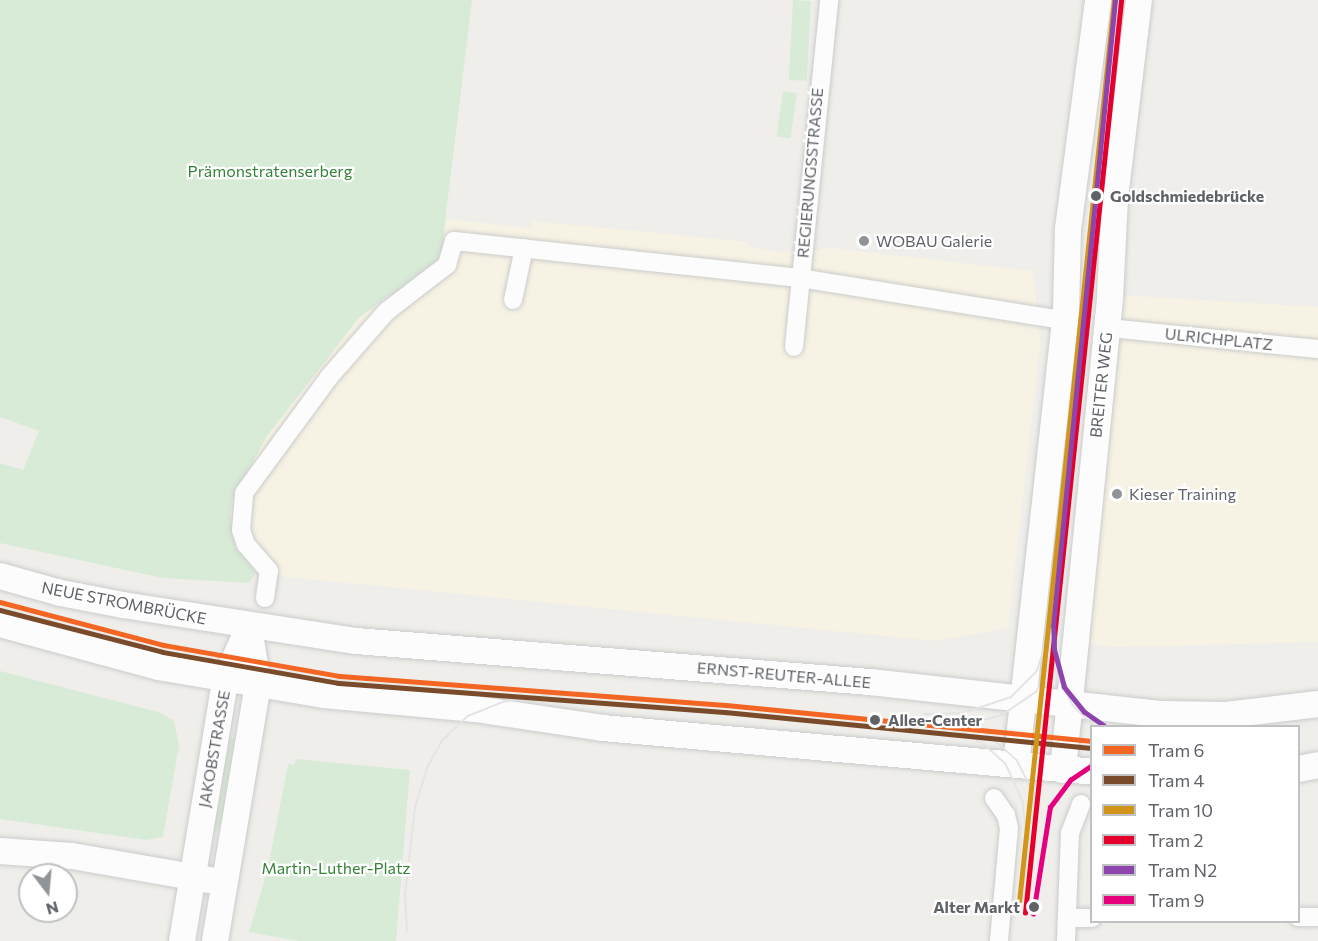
<!DOCTYPE html>
<meta charset="utf-8">
<style>
body{margin:0}
#map{position:relative;width:1318px;height:941px;overflow:hidden;background:#efeeea;font-family:Commissioner,sans-serif}
div>[style]{position:absolute}
.commercial>*{inset:0;background:#f7f3e4}
.green>*{inset:0;background:#d8ebd6;transform-origin:0 0}
.roads{filter:drop-shadow(0 0 2px #cbcccc) drop-shadow(0 0 2px #cbcccc)}
.street>*{height:18px;margin:-9px;padding:0 9px;transform-origin:9px;border-radius:9px;background:#fdfcfc}
.secondary>*{height:26px;margin:-13px;padding:0 13px;transform-origin:13px;border-radius:13px;background:#fdfcfc}
.tram>*{height:1.5px;margin:-0.75px;padding:0 0.75px;transform-origin:0.75px;border-radius:0.75px;background:#e4e4e4}
.tram-1>*{height:4.5px;margin:-2.25px;padding:0 2.25px;transform-origin:2.25px;border-radius:2.25px;background:#f26522}
.tram-2>*{height:4.5px;margin:-2.25px;padding:0 2.25px;transform-origin:2.25px;border-radius:2.25px;background:#7a4b2a}
.tram-3>*{height:4.5px;margin:-2.25px;padding:0 2.25px;transform-origin:2.25px;border-radius:2.25px;background:#d1951a}
.tram-4>*{height:4.5px;margin:-2.25px;padding:0 2.25px;transform-origin:2.25px;border-radius:2.25px;background:#e4002b}
.tram-5>*{height:4.5px;margin:-2.25px;padding:0 2.25px;transform-origin:2.25px;border-radius:2.25px;background:#8e44ad}
.tram-6>*{height:4.5px;margin:-2.25px;padding:0 2.25px;transform-origin:2.25px;border-radius:2.25px;background:#e5007d}
.dots>*{width:16px;height:16px;translate:-50% -50%;box-sizing:border-box;border:3px solid #fff;border-radius:50%}
span{translate:-50% -50%;white-space:nowrap;text-align:center;line-height:1.15;-webkit-text-stroke:4.5px #fff;paint-order:stroke}
.park-label{font-size:16px;color:#348238}
.street-label{font-size:16px;color:#5f6368}
.stop-label{font-size:16px;color:#5f6368;font-weight:700}
.left{translate:0 -50%;text-align:left}
.right{translate:-100% -50%;text-align:right}
.poi-label{font-size:16px;color:#5f6368}
.legend{position:absolute;left:1090px;top:725px;width:210px;height:198px;box-sizing:border-box;background:#fff;border:2px solid #bfc1c3;margin:0;padding:8px 10px;list-style:none;font-size:18px;color:#5f6368}
.legend li{display:flex;align-items:center;gap:12px;height:30px}
.legend b{width:30px;border:2px solid #bfc1c3}
.north{position:absolute;left:18px;top:863px;width:60px;height:60px;box-sizing:border-box;background:#fff;border:2px solid #bfc1c3;border-radius:50%;rotate:164deg;font-size:16px;font-weight:700;line-height:24px;text-align:center;color:#5f6368}
.north::after{content:'';display:block;margin:auto;width:21px;height:27px;background:#919496;clip-path:polygon(50% 0,100% 100%,50% 72%,0 100%)}
</style>
<div id="map">
<div class="commercial">
<i style="clip-path:polygon(447px 219px,531px 228px,531px 221px,748px 242px,749px 247px,787px 253px,830px 248px,1033px 271px,1040px 345px,1008px 628px,936px 641px,276px 576px,244px 556px,235px 499px,282px 400px,362px 313px,429px 278px,445px 248px)"></i>
<i style="clip-path:polygon(1116px 295px,1318px 307px,1318px 642px,1116px 647px,1083px 643px)"></i>
</div>
<div class="green">
<i style="clip-path:polygon(0 0,472px 0,442px 247px,433px 274px,385px 298px,358px 319px,267px 436px,234px 496px,230px 512px,235px 547px,256px 573px,249px 583px,163px 578px,0 543px,0 463px,23px 470px,39px 431px,0 417px)"></i>
<i style="left:793px;top:0;width:18px;height:80px;rotate:3deg"></i>
<i style="left:783px;top:91px;width:14px;height:46px;rotate:8deg"></i>
<i style="clip-path:polygon(0 671px,158px 712px,174px 721px,179px 745px,163px 837px,146px 840px,0 819px)"></i>
<i style="clip-path:polygon(229px 738px,237px 739px,223px 820px,212px 839px)"></i>
<i style="clip-path:polygon(296px 759px,410px 770px,396px 941px,299px 941px,249px 932px,268px 868px,288px 764px,294px 765px)"></i>
</div>
<div class="roads">
<div class="street">
<i style="left:513px;top:300px;width:53px;rotate:-78.1deg"></i>
<i style="left:1120px;top:329px;width:199px;rotate:5.8deg"></i>
<i style="left:794px;top:347px;width:349px;rotate:-84.2deg"></i>
<i style="left:265px;top:598px;width:27px;rotate:-82deg"></i>
<i style="left:269px;top:571px;width:35px;rotate:-131deg"></i>
<i style="left:246px;top:545px;width:16px;rotate:-108deg"></i>
<i style="left:241px;top:530px;width:37px;rotate:-85deg"></i>
<i style="left:244px;top:493px;width:145px;rotate:-53.7deg"></i>
<i style="left:330px;top:376px;width:86px;rotate:-48.8deg"></i>
<i style="left:387px;top:311px;width:76px;rotate:-37.5deg"></i>
<i style="left:447px;top:265px;width:25px;rotate:-74deg"></i>
<i style="left:454px;top:241px;width:348px;rotate:6.1deg"></i>
<i style="left:800px;top:278px;width:260px;rotate:9.1deg"></i>
<i style="left:994px;top:798px;width:21px;rotate:55deg"></i>
<i style="left:1006px;top:815px;width:13px;rotate:77deg"></i>
<i style="left:1009px;top:828px;width:113px;rotate:95.1deg"></i>
<i style="left:1298px;top:917px;width:20px"></i>
<i style="left:1067px;top:918px;width:25px"></i>
<i style="left:1066px;top:941px;width:108px;rotate:-87.9deg"></i>
<i style="left:1070px;top:833px;width:31px;rotate:-69deg"></i>
</div>
<div class="secondary">
<i style="left:0;top:576px;width:63px;rotate:15.6deg"></i>
<i style="left:61px;top:593px;width:63px;rotate:11deg"></i>
<i style="left:123px;top:605px;width:236px;rotate:8.8deg"></i>
<i style="left:356px;top:641px;width:516px;rotate:4.56deg"></i>
<i style="left:870px;top:682px;width:294px;rotate:6.3deg"></i>
<i style="left:1162px;top:714px;width:64px;rotate:0.9deg"></i>
<i style="left:1226px;top:715px;width:93px;rotate:-6.8deg"></i>
<i style="left:0;top:624px;width:164px;rotate:15.2deg"></i>
<i style="left:158px;top:667px;width:168px;rotate:9.6deg"></i>
<i style="left:324px;top:695px;width:152px;rotate:5.3deg"></i>
<i style="left:475px;top:709px;width:129px;rotate:8.4deg"></i>
<i style="left:603px;top:728px;width:491px;rotate:5.1deg"></i>
<i style="left:1016px;top:765px;width:458px;rotate:-83.7deg"></i>
<i style="left:1066px;top:310px;width:81px;rotate:-88.6deg"></i>
<i style="left:1068px;top:229px;width:231px;rotate:-82.5deg"></i>
<i style="left:1298px;top:769px;width:20px;rotate:-11deg"></i>
<i style="left:1063px;top:770px;width:475px;rotate:-84.3deg"></i>
<i style="left:1110px;top:297px;width:99px;rotate:-87.1deg"></i>
<i style="left:1115px;top:198px;width:199px;rotate:-83.1deg"></i>
<i style="left:0;top:851px;width:72px;rotate:4deg"></i>
<i style="left:72px;top:856px;width:139px;rotate:9.9deg"></i>
<i style="left:182px;top:941px;width:265px;rotate:-80.6deg"></i>
<i style="left:225px;top:680px;width:58px;rotate:-65.6deg"></i>
<i style="left:215px;top:941px;width:260px;rotate:-80.5deg"></i>
<i style="left:258px;top:685px;width:59px;rotate:-98.8deg"></i>
</div>
</div>
<div class="tram">
<i style="left:1051px;top:610px;width:28px;rotate:92deg"></i>
<i style="left:1050px;top:638px;width:36px;rotate:80deg"></i>
<i style="left:1056px;top:673px;width:36px;rotate:62deg"></i>
<i style="left:1073px;top:705px;width:30px;rotate:45deg"></i>
<i style="left:924px;top:714px;width:39px;rotate:-1deg"></i>
<i style="left:963px;top:713px;width:51px;rotate:-18.4deg"></i>
<i style="left:1011px;top:697px;width:37px;rotate:-45deg"></i>
<i style="left:1037px;top:671px;width:34px;rotate:-73deg"></i>
<i style="left:936px;top:716px;width:49px;rotate:16.6deg"></i>
<i style="left:983px;top:730px;width:45px;rotate:41.4deg"></i>
<i style="left:1017px;top:760px;width:35px;rotate:63deg"></i>
<i style="left:1033px;top:791px;width:56px;rotate:86.9deg"></i>
<i style="left:914px;top:723px;width:49px;rotate:10.6deg"></i>
<i style="left:962px;top:732px;width:26px;rotate:29deg"></i>
<i style="left:985px;top:745px;width:28px;rotate:42deg"></i>
<i style="left:1006px;top:764px;width:41px;rotate:65.3deg"></i>
<i style="left:1023px;top:801px;width:42px;rotate:84.6deg"></i>
<i style="left:969px;top:724px;width:34px;rotate:-15deg"></i>
<i style="left:1002px;top:715px;width:41px;rotate:-34.1deg"></i>
<i style="left:1036px;top:692px;width:31px;rotate:-61deg"></i>
<i style="left:1051px;top:665px;width:24px;rotate:-75deg"></i>
<i style="left:407px;top:932px;width:38px;rotate:-93deg"></i>
<i style="left:405px;top:894px;width:87px;rotate:-83.4deg"></i>
<i style="left:415px;top:808px;width:42px;rotate:-73.3deg"></i>
<i style="left:427px;top:768px;width:31px;rotate:-61deg"></i>
<i style="left:442px;top:741px;width:36px;rotate:-44deg"></i>
<i style="left:468px;top:716px;width:38px;rotate:-22deg"></i>
<i style="left:503px;top:702px;width:41px;rotate:-9.9deg"></i>
<i style="left:543px;top:695px;width:47px;rotate:1.2deg"></i>
</div>
<div class="tram-1">
<i style="left:0;top:602px;width:170px;rotate:14.7deg"></i>
<i style="left:164px;top:645px;width:178px;rotate:10deg"></i>
<i style="left:339px;top:676px;width:388px;rotate:4.3deg"></i>
<i style="left:726px;top:705px;width:368px;rotate:5.6deg"></i>
</div>
<div class="tram-2">
<i style="left:0;top:610px;width:168px;rotate:14.4deg"></i>
<i style="left:163px;top:652px;width:178px;rotate:10deg"></i>
<i style="left:338px;top:683px;width:388px;rotate:4.3deg"></i>
<i style="left:725px;top:712px;width:368px;rotate:5.6deg"></i>
</div>
<div class="tram-3">
<i style="left:1018px;top:912px;width:917px;rotate:-83.99deg"></i>
</div>
<div class="tram-4">
<i style="left:1025px;top:913px;width:917px;rotate:-83.99deg"></i>
</div>
<div class="tram-5">
<i style="left:1104px;top:726px;width:24px;rotate:-145deg"></i>
<i style="left:1084px;top:712px;width:32px;rotate:-129deg"></i>
<i style="left:1064px;top:687px;width:39px;rotate:-105deg"></i>
<i style="left:1054px;top:649px;width:23px;rotate:-92deg"></i>
<i style="left:1053px;top:626px;width:629px;rotate:-84.34deg"></i>
</div>
<div class="tram-6">
<i style="left:1033px;top:914px;width:108px;rotate:-81deg"></i>
<i style="left:1050px;top:807px;width:34px;rotate:-53deg"></i>
<i style="left:1070px;top:780px;width:27px;rotate:-34deg"></i>
</div>
<div class="dots">
<i style="left:1096px;top:196px;background:#5f6368"></i>
<i style="left:864px;top:241px;background:#919496"></i>
<i style="left:1117px;top:494px;background:#919496"></i>
<i style="left:875px;top:720px;background:#5f6368"></i>
<i style="left:1034px;top:907px;background:#5f6368"></i>
</div>
<div class="park-label">
<span style="left:270px;top:171px">Prämonstratenserberg</span>
<span style="left:336px;top:868px">Martin-Luther-Platz</span>
</div>
<div class="street-label">
<span style="left:810px;top:173px;rotate:-85deg">REGIERUNGSSTRASSE</span>
<span style="left:1219px;top:339px;rotate:6deg">ULRICHPLATZ</span>
<span style="left:1101px;top:385px;rotate:-84deg">BREITER WEG</span>
<span style="left:124px;top:603px;rotate:11deg">NEUE STROMBRÜCKE</span>
<span style="left:784px;top:675px;rotate:5deg">ERNST-REUTER-ALLEE</span>
<span style="left:214px;top:749px;rotate:-80deg">JAKOBSTRASSE</span>
</div>
<div class="stop-label">
<span class="left" style="left:1110px;top:196px">Goldschmiedebrücke</span>
<span class="left" style="left:888px;top:720px">Allee-Center</span>
<span class="right" style="left:1020px;top:907px">Alter Markt</span>
</div>
<div class="poi-label">
<span class="left" style="left:876px;top:241px">WOBAU Galerie</span>
<span class="left" style="left:1129px;top:494px">Kieser Training</span>
</div>
<ul class="legend">
<li><b style="height:8px;background:#f26522"></b>Tram 6</li>
<li><b style="height:8px;background:#7a4b2a"></b>Tram 4</li>
<li><b style="height:8px;background:#d1951a"></b>Tram 10</li>
<li><b style="height:8px;background:#e4002b"></b>Tram 2</li>
<li><b style="height:8px;background:#8e44ad"></b>Tram N2</li>
<li><b style="height:8px;background:#e5007d"></b>Tram 9</li>
</ul>
<div class="north">N</div>
</div>
